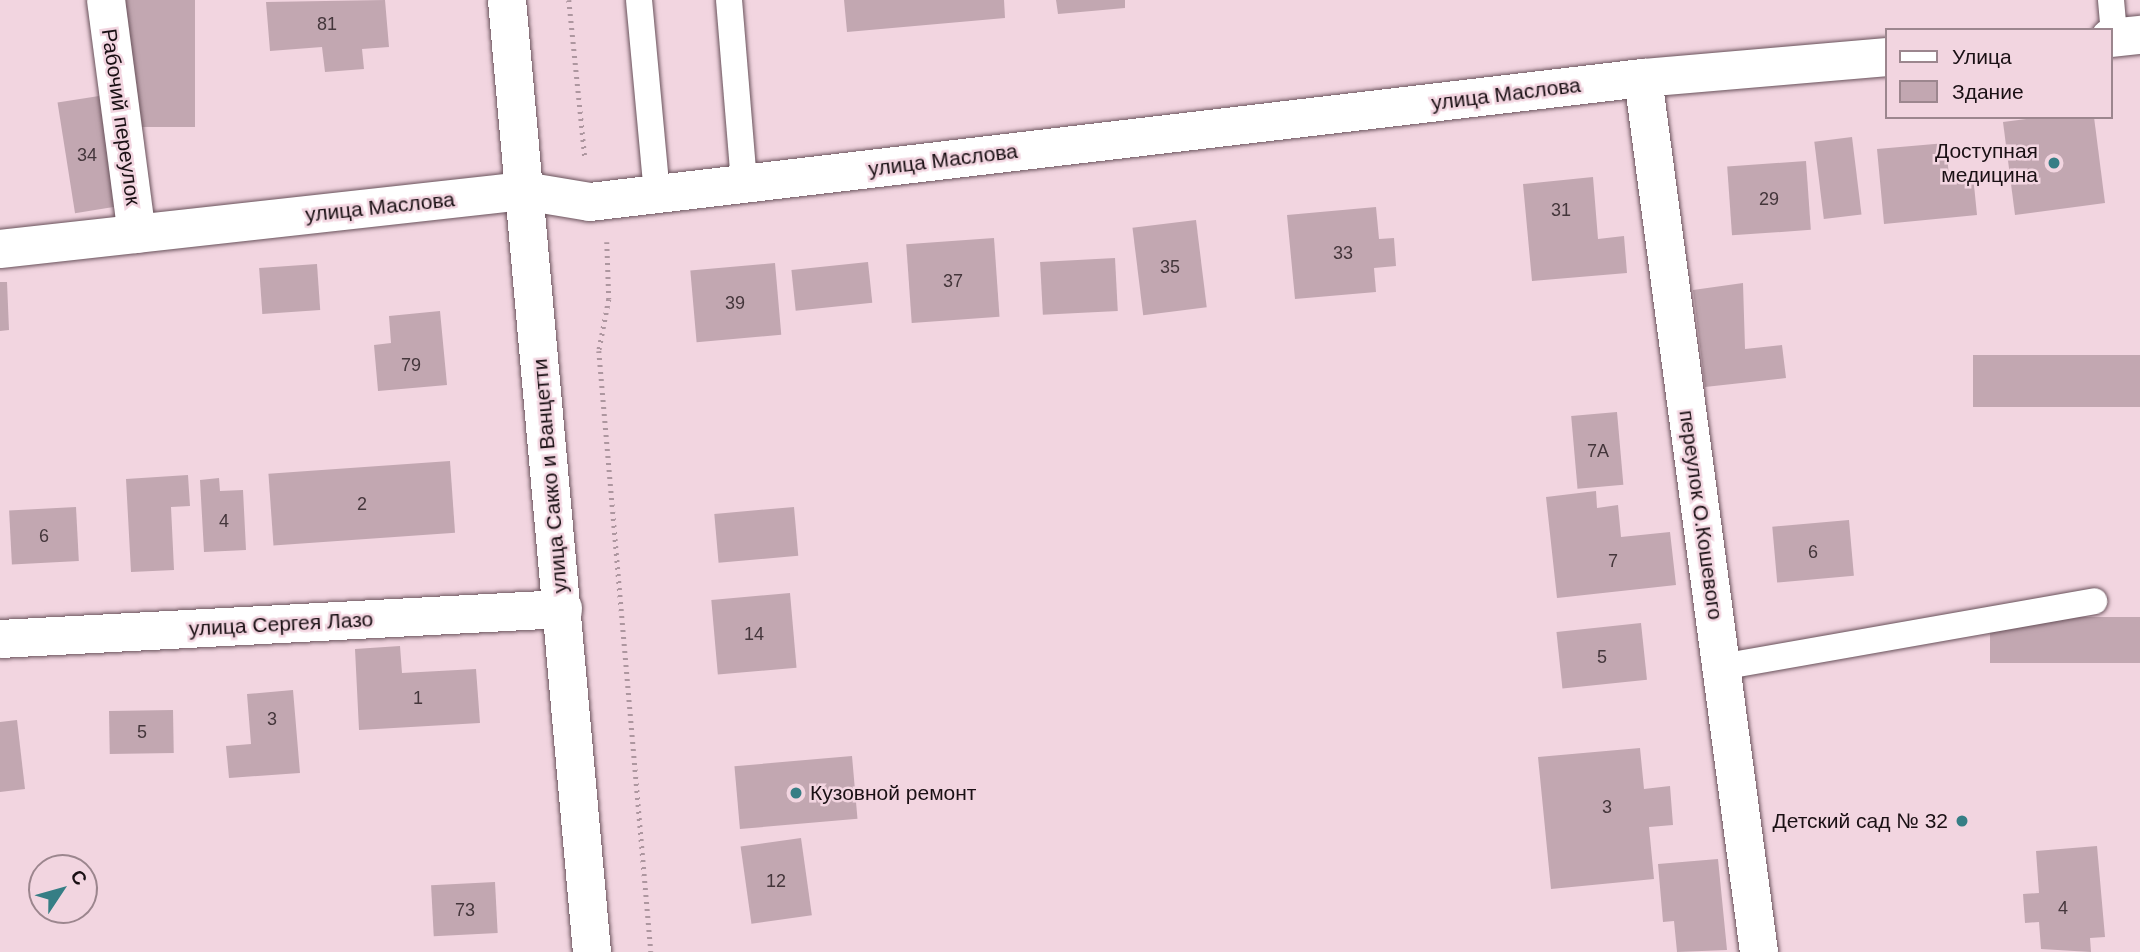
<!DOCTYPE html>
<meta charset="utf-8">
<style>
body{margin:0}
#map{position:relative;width:2140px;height:952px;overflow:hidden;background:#f2d5e0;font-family:Arial,sans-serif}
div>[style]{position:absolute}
.building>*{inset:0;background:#c2a7b1;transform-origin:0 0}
.path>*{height:4.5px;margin-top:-2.25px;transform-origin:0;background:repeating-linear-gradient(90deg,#ad969f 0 2px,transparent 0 7px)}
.roads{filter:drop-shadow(0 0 2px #69525b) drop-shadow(0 0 2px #69525b)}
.service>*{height:26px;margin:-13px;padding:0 13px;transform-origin:13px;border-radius:13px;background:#fff}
.minor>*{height:38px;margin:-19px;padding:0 19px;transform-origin:19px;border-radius:19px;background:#fff}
.tertiary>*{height:38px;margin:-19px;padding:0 19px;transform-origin:19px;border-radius:19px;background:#fff}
.dots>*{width:19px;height:19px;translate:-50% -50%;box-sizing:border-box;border:4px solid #f2d5e0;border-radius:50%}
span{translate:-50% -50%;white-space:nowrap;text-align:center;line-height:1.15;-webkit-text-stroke:5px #f2d5e0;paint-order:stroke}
.number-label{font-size:18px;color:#44363b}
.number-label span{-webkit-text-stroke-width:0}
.street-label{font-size:21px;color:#1a1014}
.poi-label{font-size:21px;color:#1a1014}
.right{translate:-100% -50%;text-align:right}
.left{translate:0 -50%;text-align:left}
.legend{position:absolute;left:1885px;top:28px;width:228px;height:91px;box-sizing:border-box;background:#f2d5e0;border:2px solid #9c868e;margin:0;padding:9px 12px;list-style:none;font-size:21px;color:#1a1014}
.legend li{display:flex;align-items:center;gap:14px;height:35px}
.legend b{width:35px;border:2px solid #9c868e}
.north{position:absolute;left:28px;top:854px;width:70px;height:70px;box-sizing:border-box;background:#f2d5e0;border:2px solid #9c868e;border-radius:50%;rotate:54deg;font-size:19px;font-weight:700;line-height:28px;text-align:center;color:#1a1014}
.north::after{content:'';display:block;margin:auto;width:24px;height:32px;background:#367e85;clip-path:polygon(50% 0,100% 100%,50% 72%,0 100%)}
</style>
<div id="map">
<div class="building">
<i style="left:126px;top:0;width:69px;height:127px"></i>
<i style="clip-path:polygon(385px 0,389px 47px,362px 49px,364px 69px,325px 72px,322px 47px,270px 51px,266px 2px)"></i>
<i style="clip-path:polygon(844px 0,1004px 0,1005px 18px,847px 32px)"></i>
<i style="clip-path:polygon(1056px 0,1125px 0,1125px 8px,1058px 14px)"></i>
<i style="left:99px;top:96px;width:112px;height:42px;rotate:81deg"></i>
<i style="clip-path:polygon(2041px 117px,2094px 117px,2105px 203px,2015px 215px,2003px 122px)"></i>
<i style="left:1852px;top:137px;width:78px;height:38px;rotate:83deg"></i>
<i style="clip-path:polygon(1946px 143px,1949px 177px,1973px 175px,1977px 215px,1884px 224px,1877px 149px)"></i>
<i style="left:1806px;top:161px;width:69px;height:79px;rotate:86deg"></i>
<i style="clip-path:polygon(1593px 177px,1598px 239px,1624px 236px,1627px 273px,1532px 281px,1523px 184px)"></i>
<i style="clip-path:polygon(1376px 207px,1379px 239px,1394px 238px,1396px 266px,1374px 268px,1376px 292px,1295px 299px,1287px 215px)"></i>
<i style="left:1196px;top:220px;width:88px;height:64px;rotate:83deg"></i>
<i style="left:994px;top:238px;width:79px;height:88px;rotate:86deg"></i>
<i style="left:1115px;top:258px;width:53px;height:75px;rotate:87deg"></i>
<i style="left:868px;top:262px;width:41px;height:77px;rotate:84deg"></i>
<i style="left:775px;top:263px;width:72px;height:85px;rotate:85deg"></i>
<i style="left:317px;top:264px;width:46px;height:58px;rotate:86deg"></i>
<i style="clip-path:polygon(0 282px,7px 282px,9px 330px,0 331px)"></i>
<i style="clip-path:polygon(1743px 283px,1745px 349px,1782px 345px,1786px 378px,1705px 387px,1693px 290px)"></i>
<i style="clip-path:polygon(440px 311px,447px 385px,378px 391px,374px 345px,391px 343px,389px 316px)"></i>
<i style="left:2140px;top:355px;width:52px;height:167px;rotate:90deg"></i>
<i style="left:1617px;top:412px;width:73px;height:46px;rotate:85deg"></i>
<i style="left:450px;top:461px;width:72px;height:182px;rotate:86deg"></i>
<i style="clip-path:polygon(188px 475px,190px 506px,171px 507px,174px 570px,131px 572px,126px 479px)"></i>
<i style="clip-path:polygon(219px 478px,220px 491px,243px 490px,246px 550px,204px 552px,200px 480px)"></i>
<i style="clip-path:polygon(1596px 491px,1597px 508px,1618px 505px,1621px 537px,1670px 532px,1676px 585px,1557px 598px,1546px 497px)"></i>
<i style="left:76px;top:507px;width:54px;height:67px;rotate:87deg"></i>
<i style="left:794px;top:507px;width:49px;height:80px;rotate:85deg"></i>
<i style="left:1849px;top:520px;width:56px;height:77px;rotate:85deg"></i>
<i style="left:790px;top:593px;width:75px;height:79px;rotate:85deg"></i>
<i style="left:2140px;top:617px;width:46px;height:150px;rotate:90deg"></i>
<i style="left:1641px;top:623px;width:57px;height:85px;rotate:84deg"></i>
<i style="clip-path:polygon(400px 646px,402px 673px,476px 669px,480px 723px,359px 730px,355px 649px)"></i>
<i style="clip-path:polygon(293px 690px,300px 773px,229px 778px,226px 746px,251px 744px,247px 694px)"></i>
<i style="left:173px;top:710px;width:43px;height:64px;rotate:89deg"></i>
<i style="clip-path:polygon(17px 720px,25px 789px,0 792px,0 722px)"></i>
<i style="clip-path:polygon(1640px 748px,1644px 789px,1670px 786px,1673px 825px,1649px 827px,1654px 879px,1551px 889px,1538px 757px)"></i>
<i style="left:852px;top:756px;width:63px;height:118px;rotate:85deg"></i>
<i style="left:801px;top:838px;width:78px;height:61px;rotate:82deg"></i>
<i style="clip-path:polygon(2097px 846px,2105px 937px,2090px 938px,2091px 952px,2041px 949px,2039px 922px,2025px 923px,2023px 894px,2039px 893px,2036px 851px)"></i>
<i style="clip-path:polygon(1718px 859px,1727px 950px,1677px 952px,1674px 921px,1663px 922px,1658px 864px)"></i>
<i style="left:495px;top:882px;width:51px;height:64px;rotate:87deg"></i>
</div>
<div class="path">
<i style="left:569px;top:0;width:158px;rotate:84.2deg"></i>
<i style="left:607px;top:242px;width:57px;rotate:88deg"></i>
<i style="left:609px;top:299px;width:53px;rotate:100.9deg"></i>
<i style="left:599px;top:351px;width:603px;rotate:85.05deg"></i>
</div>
<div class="roads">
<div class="service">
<i style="left:639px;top:0;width:195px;rotate:84.7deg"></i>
<i style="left:729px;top:0;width:185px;rotate:85.3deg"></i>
<i style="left:2111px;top:0;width:38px;rotate:85deg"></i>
<i style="left:1721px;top:667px;width:379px;rotate:-10deg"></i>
</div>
<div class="minor">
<i style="left:106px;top:0;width:236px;rotate:82.5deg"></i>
<i style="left:2110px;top:38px;width:30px;rotate:-6deg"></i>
<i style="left:1643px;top:78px;width:882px;rotate:82.44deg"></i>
<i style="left:0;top:249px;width:527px;rotate:-6.32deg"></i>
<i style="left:524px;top:191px;width:67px;rotate:9.5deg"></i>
<i style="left:590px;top:202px;width:1060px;rotate:-6.72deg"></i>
<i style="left:1643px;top:78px;width:244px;rotate:-4.9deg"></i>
<i style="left:0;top:639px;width:564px;rotate:-3.05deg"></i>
</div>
<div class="tertiary">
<i style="left:507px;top:0;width:956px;rotate:84.9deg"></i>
</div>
</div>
<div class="dots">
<i style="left:2054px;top:163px;background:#367e85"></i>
<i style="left:796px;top:793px;background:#367e85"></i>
<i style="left:1962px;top:821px;background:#367e85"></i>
</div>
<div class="number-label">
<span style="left:327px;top:24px">81</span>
<span style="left:87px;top:155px">34</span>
<span style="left:1769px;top:199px">29</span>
<span style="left:1561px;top:210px">31</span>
<span style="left:1343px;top:253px">33</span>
<span style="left:1170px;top:267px">35</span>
<span style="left:953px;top:281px">37</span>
<span style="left:735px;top:303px">39</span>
<span style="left:411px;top:365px">79</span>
<span style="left:1598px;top:451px">7А</span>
<span style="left:362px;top:504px">2</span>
<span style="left:224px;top:521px">4</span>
<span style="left:44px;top:536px">6</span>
<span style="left:1813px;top:552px">6</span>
<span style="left:1613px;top:561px">7</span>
<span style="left:754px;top:634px">14</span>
<span style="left:1602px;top:657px">5</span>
<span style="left:418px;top:698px">1</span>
<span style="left:272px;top:719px">3</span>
<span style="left:142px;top:732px">5</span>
<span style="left:1607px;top:807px">3</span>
<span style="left:776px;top:881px">12</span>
<span style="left:2063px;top:908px">4</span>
<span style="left:465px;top:910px">73</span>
</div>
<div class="street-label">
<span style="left:1506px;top:94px;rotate:-7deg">улица Маслова</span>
<span style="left:121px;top:117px;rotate:82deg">Рабочий переулок</span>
<span style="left:943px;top:160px;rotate:-7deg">улица Маслова</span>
<span style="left:380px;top:207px;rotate:-6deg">улица Маслова</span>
<span style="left:550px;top:476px;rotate:-95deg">улица Сакко и Ванцетти</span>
<span style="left:1701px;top:515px;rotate:82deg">переулок О.Кошевого</span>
<span style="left:281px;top:624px;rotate:-3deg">улица Сергея Лазо</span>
</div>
<div class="poi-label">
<span class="right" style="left:2038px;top:163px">Доступная<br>медицина</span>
<span class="left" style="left:810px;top:793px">Кузовной ремонт</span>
<span class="right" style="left:1948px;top:821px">Детский сад № 32</span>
</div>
<ul class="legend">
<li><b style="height:9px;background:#fff"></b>Улица</li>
<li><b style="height:19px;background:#c2a7b1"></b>Здание</li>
</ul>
<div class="north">С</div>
</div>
